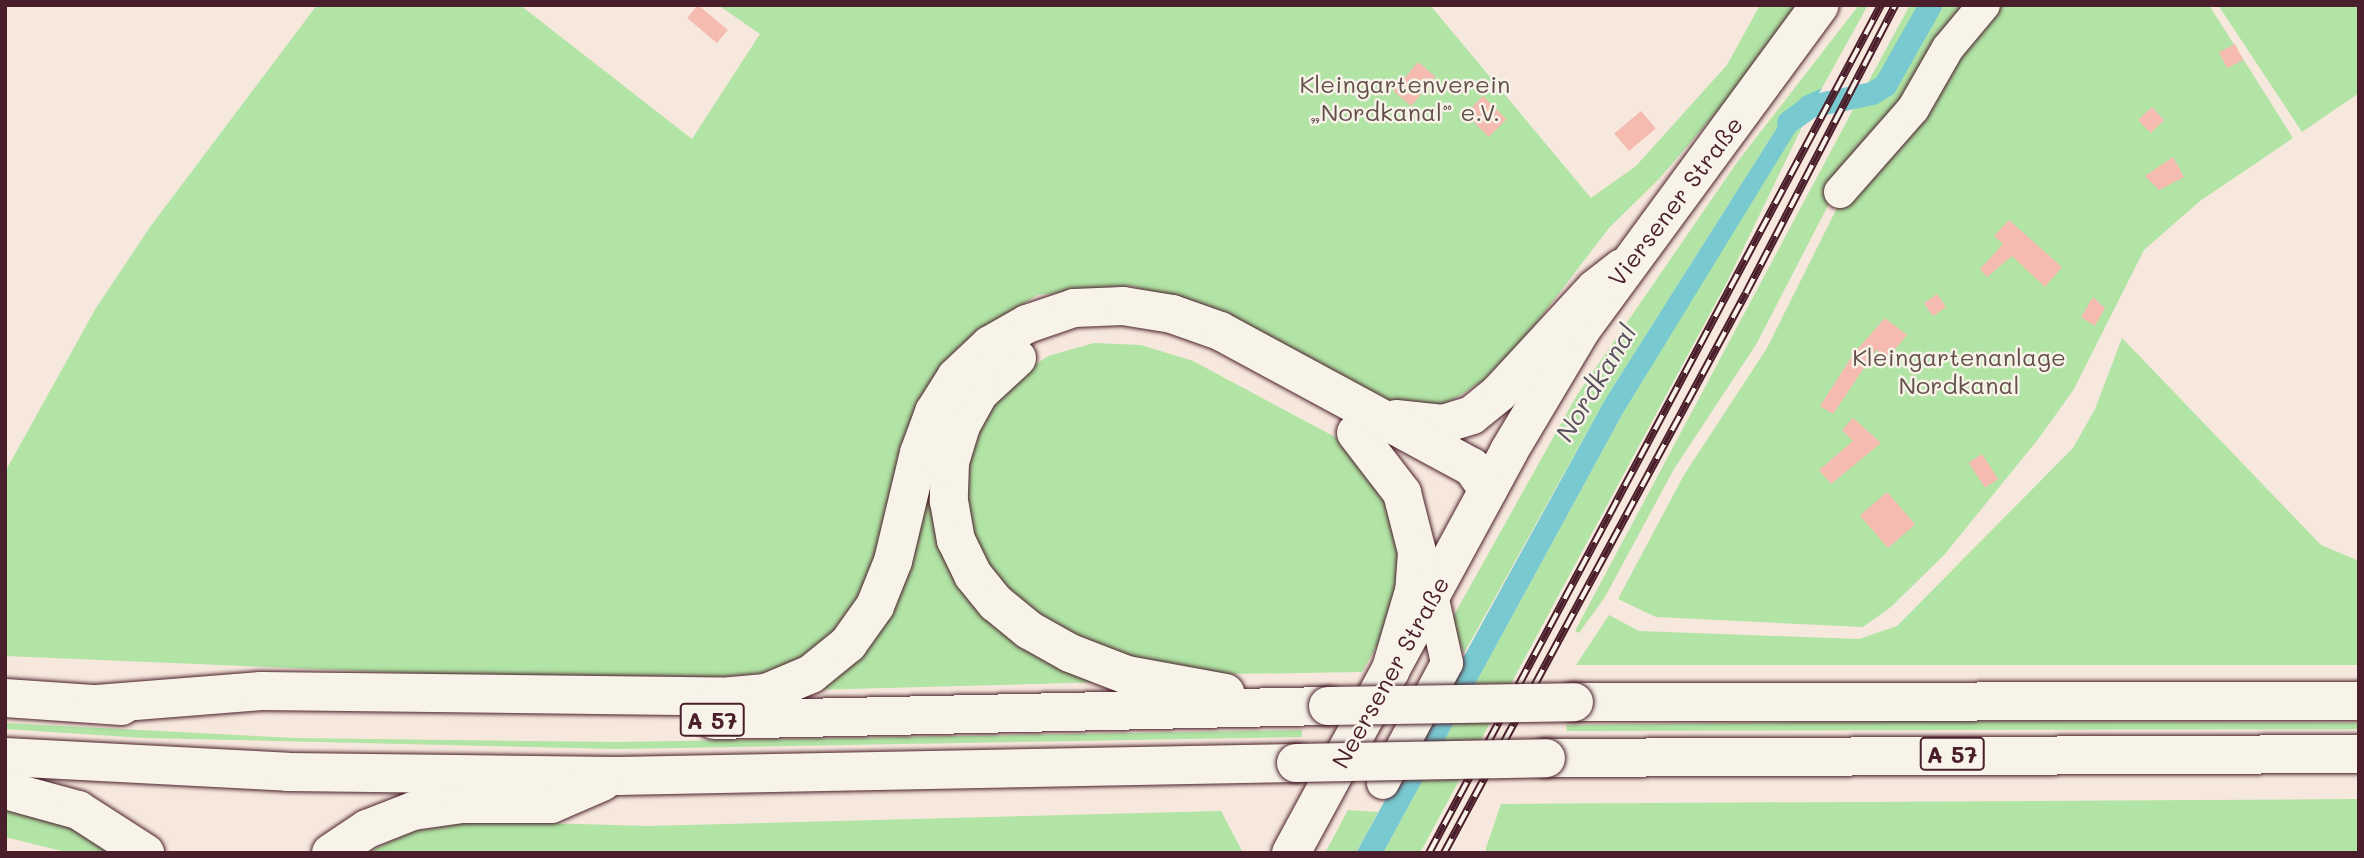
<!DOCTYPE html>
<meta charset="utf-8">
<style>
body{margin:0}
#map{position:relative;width:2364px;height:858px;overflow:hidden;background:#f7e8dd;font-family:Mali,sans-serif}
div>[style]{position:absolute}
.green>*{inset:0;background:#b1e4a5}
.water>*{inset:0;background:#78c9d0}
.canal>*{height:23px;margin:-11.5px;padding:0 11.5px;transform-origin:11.5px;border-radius:11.5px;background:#78c9d0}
.building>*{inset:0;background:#f5bbb0;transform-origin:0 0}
.roads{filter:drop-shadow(0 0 2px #4a1f2b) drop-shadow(0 0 2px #4a1f2b)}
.minor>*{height:32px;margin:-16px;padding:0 16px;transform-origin:16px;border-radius:16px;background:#f7f3e8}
.major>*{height:38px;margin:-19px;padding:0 19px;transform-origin:19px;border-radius:19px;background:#f7f3e8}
.highway>*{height:38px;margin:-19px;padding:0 19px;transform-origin:19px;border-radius:19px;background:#f7f3e8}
.rail>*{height:8px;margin-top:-4px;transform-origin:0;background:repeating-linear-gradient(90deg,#f7f3e8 0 16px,#4a1f2b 0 32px);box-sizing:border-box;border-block:2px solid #4a1f2b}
.bridges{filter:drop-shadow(0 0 2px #4a1f2b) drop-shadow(0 0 2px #4a1f2b)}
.highway-bridge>*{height:38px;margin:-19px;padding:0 19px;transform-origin:19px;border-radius:19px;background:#f7f3e8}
span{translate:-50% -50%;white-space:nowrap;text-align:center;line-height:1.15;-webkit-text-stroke:5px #f7f3e8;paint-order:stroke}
.shield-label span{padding:2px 5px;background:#f7f3e8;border:2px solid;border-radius:5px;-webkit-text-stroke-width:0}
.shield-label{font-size:23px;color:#4a1f2b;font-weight:700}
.park-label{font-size:24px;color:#64504a}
.street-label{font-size:24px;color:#4a1f2b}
.water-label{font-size:26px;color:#58525d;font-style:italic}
.frame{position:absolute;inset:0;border:7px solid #4a1f2b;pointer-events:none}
</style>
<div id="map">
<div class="green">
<i style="clip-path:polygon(317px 5px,520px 5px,692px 139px,760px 34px,718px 5px,1430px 5px,1591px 198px,1636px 166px,1727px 65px,1760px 5px,1799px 5px,1767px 53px,1659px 179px,1609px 228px,1527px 335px,1483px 381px,1446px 404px,1409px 409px,1373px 396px,1203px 308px,1132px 286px,1037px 295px,959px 347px,914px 418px,877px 570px,852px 614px,815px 652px,773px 672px,722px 677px,433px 674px,5px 656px,5px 472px,96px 308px,150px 227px)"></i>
<i style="clip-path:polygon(1859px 5px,1868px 5px,1822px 88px,1802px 98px,1780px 123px,1606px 398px,1464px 653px,1449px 624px,1577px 395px,1738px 161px)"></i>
<i style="clip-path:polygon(1910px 5px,1921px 5px,1885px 71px,1866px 86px)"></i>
<i style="clip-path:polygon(1939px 5px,1978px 5px,1836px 190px,1757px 343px,1674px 469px,1605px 597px,1579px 633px,1575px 631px,1856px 104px,1879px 99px,1892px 88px)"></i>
<i style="clip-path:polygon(1990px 5px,2209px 5px,2293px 138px,2200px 201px,2144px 250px,2074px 389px,2039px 438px,1945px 554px,1891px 607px,1863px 627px,1656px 617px,1618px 599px,1684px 475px,1767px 348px,1839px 204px)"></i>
<i style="clip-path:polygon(2218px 5px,2359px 5px,2359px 93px,2302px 132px)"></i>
<i style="clip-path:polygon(1802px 127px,1727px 282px,1420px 853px,1383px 853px,1623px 413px,1791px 135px)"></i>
<i style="clip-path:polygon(2122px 338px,2321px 545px,2359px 561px,2359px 665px,1576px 665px,1609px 615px,1639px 631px,1859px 639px,1897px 626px,2073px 448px,2095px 409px)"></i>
<i style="clip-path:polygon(1094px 343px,1141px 345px,1193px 361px,1337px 438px,1379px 478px,1405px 570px,1392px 620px,1362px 672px,1229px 674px,1149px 666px,1029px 615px,987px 574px,967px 531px,962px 476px,976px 427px,1006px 385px,1048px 356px)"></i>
<i style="clip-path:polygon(930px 456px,960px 579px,1106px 682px,811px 690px)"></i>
<i style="clip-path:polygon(1898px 721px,2359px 723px,2359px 729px,1567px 731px,1566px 725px)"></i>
<i style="clip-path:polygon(5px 723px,294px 738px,617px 742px,1302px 730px,1302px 737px,617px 749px,144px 738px,5px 729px)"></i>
<i style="clip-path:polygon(2359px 799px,2359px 853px,1486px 853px,1486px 848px,1501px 804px)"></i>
<i style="clip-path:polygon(5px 805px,24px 807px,133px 853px,70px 853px,5px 837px)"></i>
<i style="clip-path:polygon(1348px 810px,1378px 812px,1356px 853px,1325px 853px)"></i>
<i style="clip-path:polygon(1221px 811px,1243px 853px,367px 853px,410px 832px,472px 821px,648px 826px)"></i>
</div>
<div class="water">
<i style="clip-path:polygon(1822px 88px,1623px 413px,1383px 853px,1356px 853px,1606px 398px,1780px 123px,1802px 97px)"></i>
</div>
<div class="canal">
<i style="left:1788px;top:122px;width:27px;rotate:-36deg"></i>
<i style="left:1810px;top:106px;width:63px;rotate:-11.8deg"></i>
<i style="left:1872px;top:93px;width:15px;rotate:-32deg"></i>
<i style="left:1885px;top:85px;width:92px;rotate:-60.6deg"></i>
</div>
<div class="building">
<i style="left:698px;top:5px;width:39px;height:17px;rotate:40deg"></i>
<i style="left:2235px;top:44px;width:18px;height:18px;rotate:63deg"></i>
<i style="left:1418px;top:62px;width:23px;height:38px;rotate:40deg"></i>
<i style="left:1483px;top:96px;width:33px;height:25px;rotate:45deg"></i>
<i style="left:2152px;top:107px;width:18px;height:19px;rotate:47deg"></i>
<i style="left:1641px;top:111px;width:23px;height:35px;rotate:50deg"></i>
<i style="clip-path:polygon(2173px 157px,2184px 177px,2159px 190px,2145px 176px)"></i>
<i style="clip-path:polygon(2009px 220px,2062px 267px,2045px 287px,2012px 256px,1987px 277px,1980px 269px,2003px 244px,1994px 236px)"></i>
<i style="left:1937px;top:294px;width:16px;height:16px;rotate:55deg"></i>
<i style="clip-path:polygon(2093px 297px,2105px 308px,2095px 326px,2081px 317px)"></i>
<i style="clip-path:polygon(1885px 318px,1907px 335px,1887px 359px,1876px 350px,1833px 414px,1820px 406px,1854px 353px)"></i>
<i style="clip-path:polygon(1853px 418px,1881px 443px,1831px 484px,1819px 470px,1853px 441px,1842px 430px)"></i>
<i style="left:1982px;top:454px;width:30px;height:16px;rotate:57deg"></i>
<i style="left:1887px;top:492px;width:43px;height:36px;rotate:49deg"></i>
</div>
<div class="roads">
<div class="minor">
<i style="left:1840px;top:192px;width:111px;rotate:-48.7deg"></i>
<i style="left:1913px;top:109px;width:70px;rotate:-60.2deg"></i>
<i style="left:1948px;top:48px;width:56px;rotate:-50.1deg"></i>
<i style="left:1383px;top:783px;width:136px;rotate:-61.9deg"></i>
<i style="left:1447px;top:663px;width:70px;rotate:-102.4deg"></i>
</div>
<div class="major">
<i style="left:1291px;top:853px;width:457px;rotate:-61.5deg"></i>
<i style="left:1509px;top:451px;width:141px;rotate:-59.2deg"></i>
<i style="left:1581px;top:330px;width:403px;rotate:-53.7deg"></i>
</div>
<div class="highway">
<i style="left:1017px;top:358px;width:52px;rotate:137.4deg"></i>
<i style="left:979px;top:393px;width:38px;rotate:119deg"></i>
<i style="left:961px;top:426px;width:39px;rotate:107deg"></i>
<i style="left:950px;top:463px;width:38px;rotate:92deg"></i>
<i style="left:949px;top:501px;width:40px;rotate:80deg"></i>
<i style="left:956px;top:540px;width:39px;rotate:64deg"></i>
<i style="left:973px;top:575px;width:36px;rotate:51deg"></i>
<i style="left:996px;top:603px;width:43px;rotate:39.3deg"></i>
<i style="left:1029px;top:630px;width:47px;rotate:29.3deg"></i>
<i style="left:1070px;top:653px;width:61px;rotate:21.1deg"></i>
<i style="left:1127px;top:675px;width:100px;rotate:10.4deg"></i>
<i style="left:1396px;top:419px;width:47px;rotate:6.1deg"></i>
<i style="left:1443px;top:424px;width:30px;rotate:-17deg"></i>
<i style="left:1472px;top:415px;width:35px;rotate:-39deg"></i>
<i style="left:1499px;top:393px;width:142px;rotate:-47.3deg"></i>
<i style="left:1595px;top:289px;width:34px;rotate:-38deg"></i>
<i style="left:1356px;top:433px;width:76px;rotate:52.5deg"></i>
<i style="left:1402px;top:493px;width:61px;rotate:75.7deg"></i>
<i style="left:1417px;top:552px;width:39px;rotate:94deg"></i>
<i style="left:1414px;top:591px;width:84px;rotate:106.5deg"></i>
<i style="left:5px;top:698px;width:117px;rotate:3.9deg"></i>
<i style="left:1574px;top:702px;width:785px;rotate:-0.07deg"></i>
<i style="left:97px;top:704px;width:165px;rotate:-4.5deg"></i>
<i style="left:261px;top:691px;width:460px;rotate:0.7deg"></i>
<i style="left:721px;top:697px;width:45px;rotate:-5.1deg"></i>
<i style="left:766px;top:693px;width:49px;rotate:-22.9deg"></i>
<i style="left:811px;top:674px;width:48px;rotate:-39deg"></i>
<i style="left:848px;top:644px;width:47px;rotate:-54.6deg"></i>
<i style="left:875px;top:606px;width:48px;rotate:-68.2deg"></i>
<i style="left:893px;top:561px;width:111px;rotate:-76.5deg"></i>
<i style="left:919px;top:453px;width:44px;rotate:-69.9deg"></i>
<i style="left:934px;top:412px;width:41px;rotate:-57.8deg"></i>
<i style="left:956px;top:377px;width:47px;rotate:-43.3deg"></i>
<i style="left:990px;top:345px;width:43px;rotate:-29.6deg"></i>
<i style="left:1027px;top:324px;width:50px;rotate:-18.8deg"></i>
<i style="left:1074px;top:308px;width:49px;rotate:-2.3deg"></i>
<i style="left:1123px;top:306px;width:50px;rotate:9.3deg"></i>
<i style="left:1172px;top:314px;width:51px;rotate:19.5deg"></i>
<i style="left:1220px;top:331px;width:286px;rotate:28.4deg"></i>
<i style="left:1472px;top:467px;width:28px;rotate:55deg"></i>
<i style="left:714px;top:720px;width:614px;rotate:-1.31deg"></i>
<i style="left:5px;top:757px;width:283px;rotate:3deg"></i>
<i style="left:288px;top:772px;width:329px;rotate:0.7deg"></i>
<i style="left:617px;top:776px;width:679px;rotate:-1.1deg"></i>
<i style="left:1546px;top:758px;width:813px;rotate:-0.28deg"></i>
<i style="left:5px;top:790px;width:76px;rotate:15.3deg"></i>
<i style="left:78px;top:810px;width:80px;rotate:32.7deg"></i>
<i style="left:331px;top:853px;width:43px;rotate:-33.7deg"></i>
<i style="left:367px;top:829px;width:49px;rotate:-21.4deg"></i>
<i style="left:413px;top:811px;width:50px;rotate:-8deg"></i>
<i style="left:463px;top:804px;width:88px"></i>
<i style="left:551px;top:804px;width:56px;rotate:-23.3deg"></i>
</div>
</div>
<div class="rail">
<i style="left:1429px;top:853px;width:961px;rotate:-61.94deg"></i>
<i style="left:1444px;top:853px;width:636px;rotate:-61.66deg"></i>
<i style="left:1746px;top:293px;width:324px;rotate:-62.6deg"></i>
</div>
<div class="bridges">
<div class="highway-bridge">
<i style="left:1328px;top:706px;width:246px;rotate:-0.9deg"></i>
<i style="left:1296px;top:763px;width:250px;rotate:-1.1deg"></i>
</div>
</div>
<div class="shield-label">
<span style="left:712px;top:720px">A 57</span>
<span style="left:1952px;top:754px">A 57</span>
</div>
<div class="park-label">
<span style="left:1405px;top:98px">Kleingartenverein<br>„Nordkanal“ e.V.</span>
<span style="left:1959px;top:371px">Kleingartenanlage<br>Nordkanal</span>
</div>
<div class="street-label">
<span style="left:1675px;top:201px;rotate:-53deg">Viersener Straße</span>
<span style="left:1390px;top:672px;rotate:-61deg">Neersener Straße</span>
</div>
<div class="water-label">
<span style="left:1596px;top:383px;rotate:-59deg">Nordkanal</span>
</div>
<div class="frame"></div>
</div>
